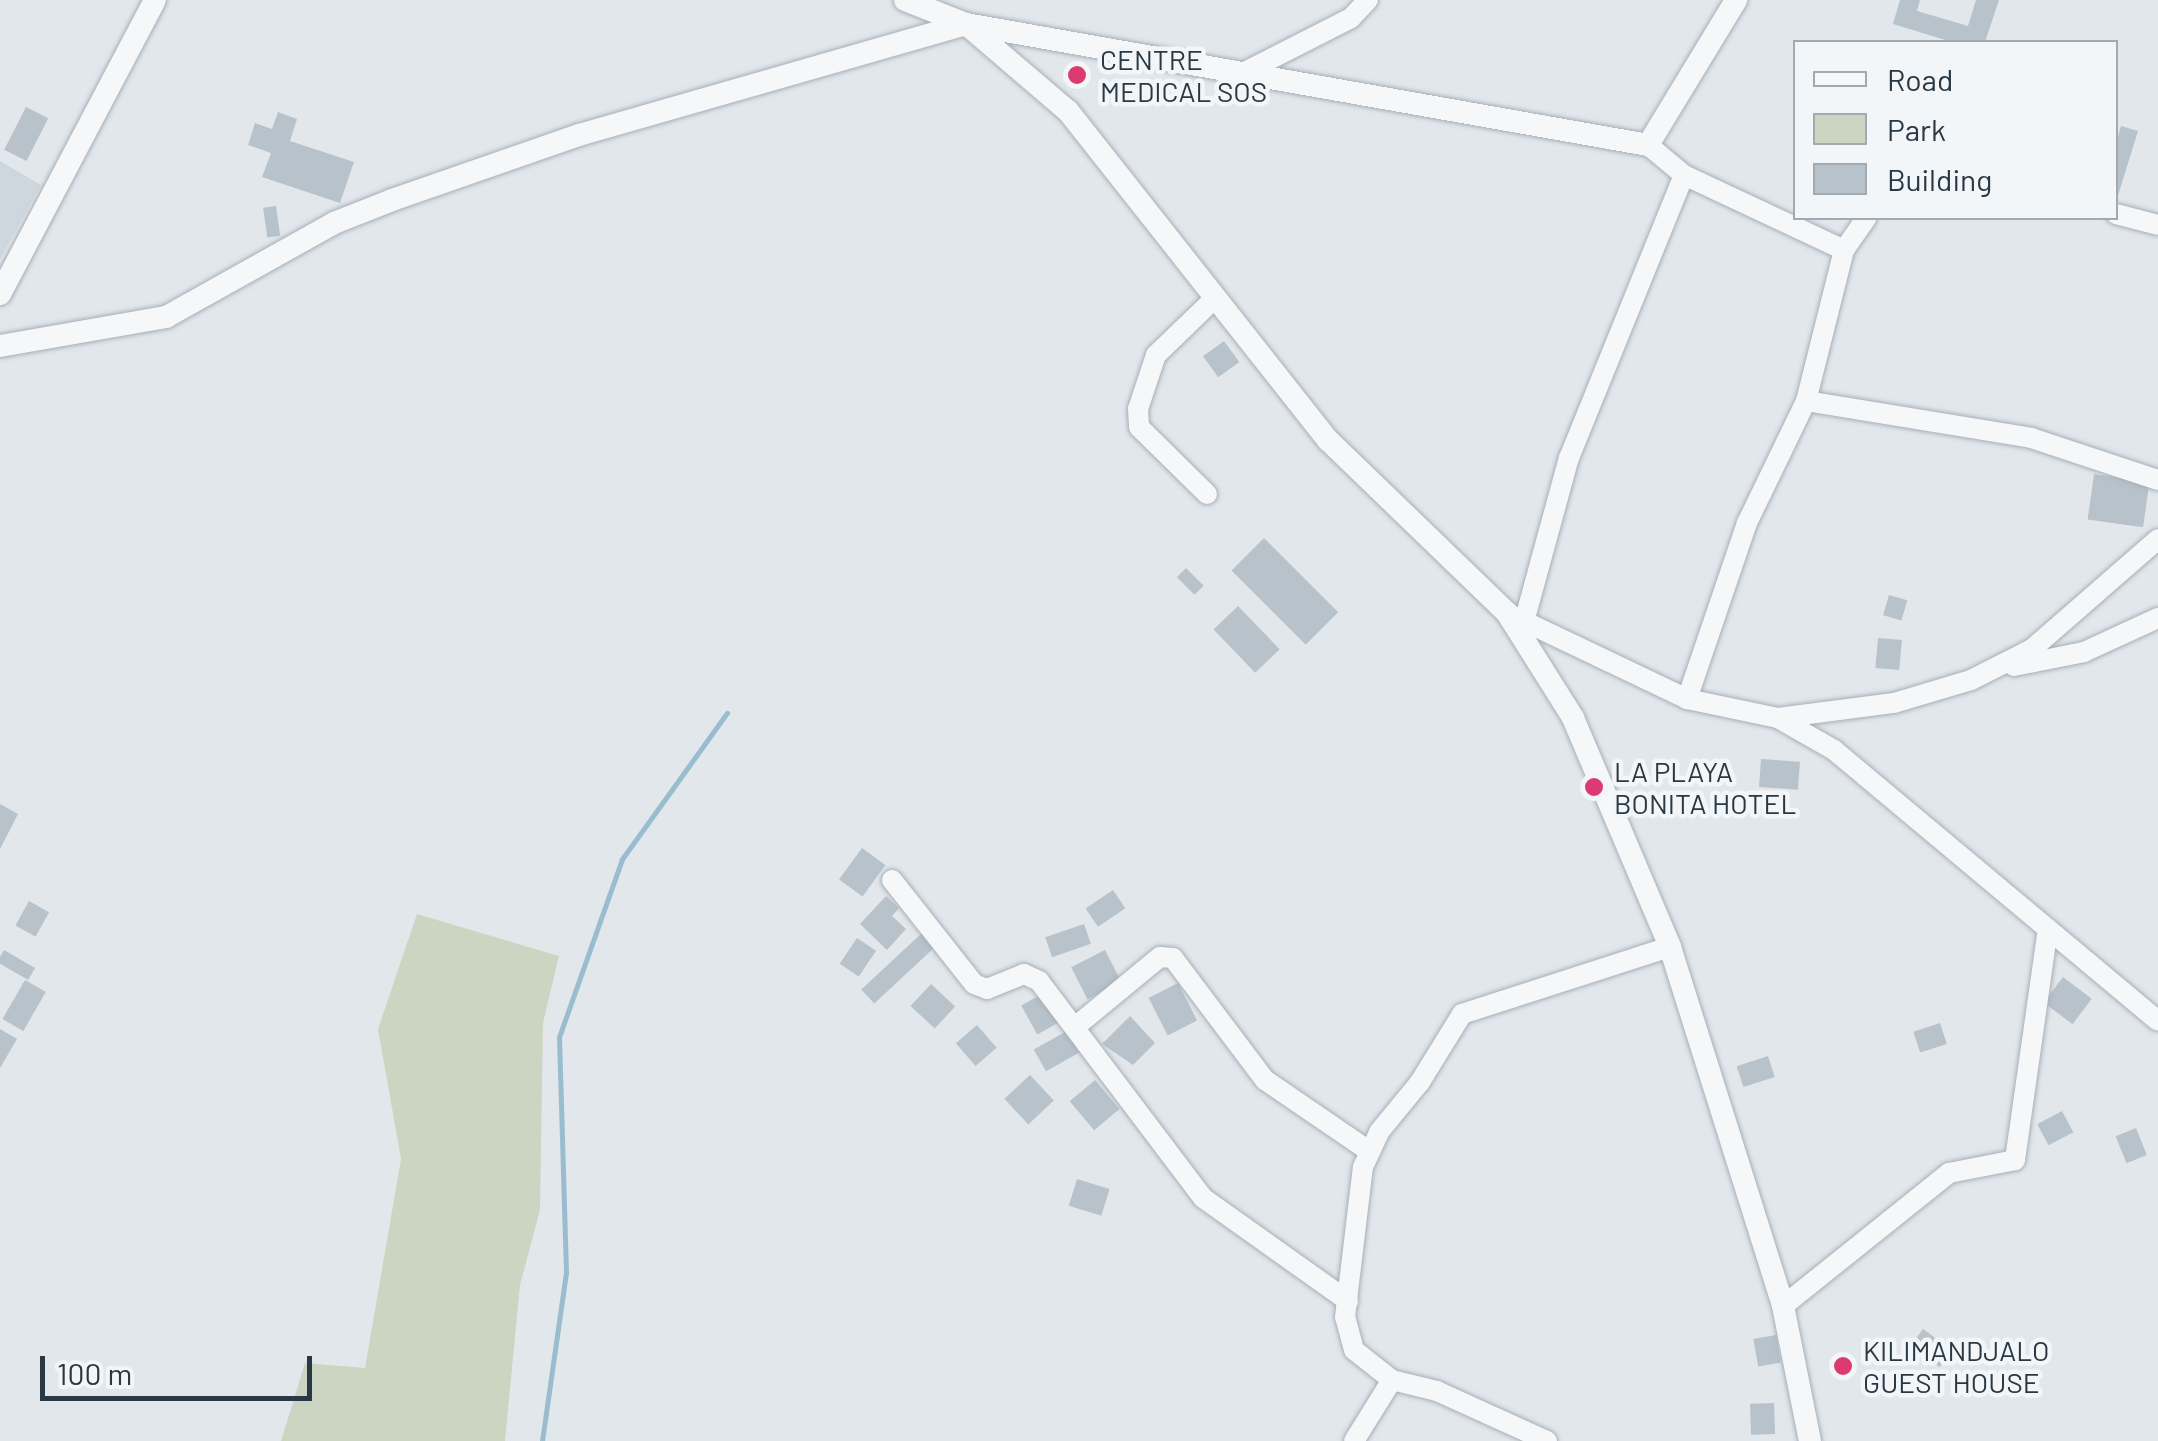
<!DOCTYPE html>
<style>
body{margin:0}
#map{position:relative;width:2158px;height:1441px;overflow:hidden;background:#e2e7ec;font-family:Barlow,sans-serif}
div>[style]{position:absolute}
.built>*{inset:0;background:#cfd7de}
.green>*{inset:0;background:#cbd6c2}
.stream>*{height:5px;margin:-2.5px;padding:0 2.5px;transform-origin:2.5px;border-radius:2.5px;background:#99bdcf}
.building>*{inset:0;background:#b8c2ca;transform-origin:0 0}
.roads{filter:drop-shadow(0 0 2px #a6afb7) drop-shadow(0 0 2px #a6afb7)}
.minor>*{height:20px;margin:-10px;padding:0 10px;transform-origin:10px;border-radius:10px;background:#f5f7f9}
.tertiary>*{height:22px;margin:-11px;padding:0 11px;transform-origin:11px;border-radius:11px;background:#f5f7f9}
.dots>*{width:28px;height:28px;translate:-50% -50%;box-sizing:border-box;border:5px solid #f2f6f9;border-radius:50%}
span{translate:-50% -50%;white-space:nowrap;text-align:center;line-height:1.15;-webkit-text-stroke:9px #f2f6f9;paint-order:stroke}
.poi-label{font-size:28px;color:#283845}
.left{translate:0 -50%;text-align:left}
.legend{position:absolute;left:1793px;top:40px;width:325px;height:180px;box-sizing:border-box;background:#f2f6f9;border:2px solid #a1aab1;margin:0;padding:12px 18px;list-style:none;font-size:30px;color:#283845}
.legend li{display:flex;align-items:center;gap:20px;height:50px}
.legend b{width:50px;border:2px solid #a1aab1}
.scale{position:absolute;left:40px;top:1356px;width:272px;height:45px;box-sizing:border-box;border:5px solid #283845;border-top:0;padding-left:12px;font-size:30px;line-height:35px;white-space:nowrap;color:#283845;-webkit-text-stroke:8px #f2f6f9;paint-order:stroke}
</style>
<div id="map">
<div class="built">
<i style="clip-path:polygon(0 161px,41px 185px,0 259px)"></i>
</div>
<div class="green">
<i style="clip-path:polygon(417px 914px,559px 956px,543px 1023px,540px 1210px,520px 1285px,505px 1441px,281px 1441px,305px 1363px,365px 1368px,401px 1159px,378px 1029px)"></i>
</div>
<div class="stream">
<i style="left:542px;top:1441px;width:170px;rotate:-81.9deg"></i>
<i style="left:566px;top:1273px;width:236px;rotate:-91.7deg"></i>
<i style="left:559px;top:1037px;width:189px;rotate:-70.5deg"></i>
<i style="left:622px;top:859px;width:180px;rotate:-54.3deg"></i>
</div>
<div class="building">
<i style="clip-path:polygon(1900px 0,1920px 0,1917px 11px,1968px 26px,1976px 0,1999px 0,1985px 42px,1952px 42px,1893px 24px)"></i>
<i style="left:26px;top:107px;width:25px;height:48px;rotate:27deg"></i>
<i style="clip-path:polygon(278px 112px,297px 119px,290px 141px,354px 162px,340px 203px,262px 177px,271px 153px,248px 145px,255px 123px,272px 129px)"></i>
<i style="clip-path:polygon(2121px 126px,2138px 131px,2116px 202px,2116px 144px)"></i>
<i style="left:276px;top:206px;width:30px;height:13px;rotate:82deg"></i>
<i style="left:1224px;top:341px;width:26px;height:26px;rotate:54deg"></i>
<i style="left:2094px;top:474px;width:56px;height:46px;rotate:8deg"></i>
<i style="left:1264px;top:538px;width:105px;height:46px;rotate:45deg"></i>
<i style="left:1186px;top:568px;width:25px;height:13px;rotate:45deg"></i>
<i style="left:1889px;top:595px;width:19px;height:21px;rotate:16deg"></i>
<i style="left:1238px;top:606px;width:60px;height:34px;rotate:46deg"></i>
<i style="left:1878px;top:638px;width:24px;height:30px;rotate:5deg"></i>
<i style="left:1761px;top:759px;width:39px;height:28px;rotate:4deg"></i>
<i style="clip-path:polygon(0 804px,18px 814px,0 849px)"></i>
<i style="left:862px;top:848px;width:29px;height:39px;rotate:36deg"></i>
<i style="left:1113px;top:890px;width:22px;height:33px;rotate:56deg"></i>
<i style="clip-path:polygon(886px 896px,899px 908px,892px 916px,906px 929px,887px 950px,860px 924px)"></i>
<i style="left:29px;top:901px;width:23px;height:28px;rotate:29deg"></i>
<i style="left:1084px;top:924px;width:21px;height:41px;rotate:71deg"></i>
<i style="left:922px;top:933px;width:19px;height:83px;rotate:47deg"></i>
<i style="left:857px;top:938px;width:23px;height:31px;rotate:34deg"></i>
<i style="left:4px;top:950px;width:36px;height:14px;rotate:30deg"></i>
<i style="left:1105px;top:950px;width:36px;height:38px;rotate:63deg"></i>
<i style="left:2063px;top:977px;width:36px;height:32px;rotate:37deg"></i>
<i style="left:25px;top:980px;width:24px;height:45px;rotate:30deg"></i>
<i style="left:1178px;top:983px;width:42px;height:33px;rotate:63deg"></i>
<i style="left:931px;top:984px;width:33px;height:30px;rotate:43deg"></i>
<i style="left:1044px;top:993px;width:33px;height:26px;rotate:61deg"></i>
<i style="clip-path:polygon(1130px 1016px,1155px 1043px,1133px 1065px,1102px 1044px)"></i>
<i style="left:1940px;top:1023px;width:22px;height:28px;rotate:72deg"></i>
<i style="left:977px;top:1025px;width:30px;height:28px;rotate:49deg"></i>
<i style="clip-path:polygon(0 1029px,17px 1039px,0 1068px)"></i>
<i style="left:1067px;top:1031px;width:25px;height:38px;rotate:61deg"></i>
<i style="left:1768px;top:1056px;width:22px;height:33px;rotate:72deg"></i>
<i style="left:1030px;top:1075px;width:35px;height:35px;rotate:47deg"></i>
<i style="left:1095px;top:1080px;width:38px;height:33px;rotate:50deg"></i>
<i style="left:2062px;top:1111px;width:24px;height:28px;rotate:62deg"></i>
<i style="left:2136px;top:1128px;width:29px;height:22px;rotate:68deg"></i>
<i style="left:1077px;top:1179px;width:34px;height:28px;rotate:17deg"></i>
<i style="left:1923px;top:1329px;width:36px;height:21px;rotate:36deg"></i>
<i style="left:1776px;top:1335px;width:28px;height:23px;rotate:80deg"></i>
<i style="left:1774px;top:1403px;width:31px;height:24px;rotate:88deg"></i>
</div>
<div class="roads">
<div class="minor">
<i style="left:1245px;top:72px;width:119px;rotate:-27deg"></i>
<i style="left:1351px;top:18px;width:25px;rotate:-47deg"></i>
<i style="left:1648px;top:145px;width:47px;rotate:39.8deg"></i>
<i style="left:1684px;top:175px;width:177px;rotate:25.1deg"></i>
<i style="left:1844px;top:250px;width:156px;rotate:104.1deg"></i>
<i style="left:1806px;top:401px;width:136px;rotate:115.8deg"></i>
<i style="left:1747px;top:523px;width:186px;rotate:108.8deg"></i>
<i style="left:2116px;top:214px;width:43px;rotate:14.7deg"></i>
<i style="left:1844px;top:250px;width:39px;rotate:-55deg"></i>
<i style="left:1806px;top:401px;width:228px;rotate:9.3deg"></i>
<i style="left:2031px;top:438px;width:134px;rotate:18.3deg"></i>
<i style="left:1207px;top:494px;width:95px;rotate:-135.4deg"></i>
<i style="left:1139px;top:427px;width:18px;rotate:-93deg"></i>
<i style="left:1138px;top:409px;width:57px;rotate:-71.6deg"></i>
<i style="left:1156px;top:355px;width:79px;rotate:-44deg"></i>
<i style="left:1507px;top:613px;width:199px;rotate:25.5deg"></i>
<i style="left:1687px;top:699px;width:93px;rotate:11.8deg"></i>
<i style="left:1778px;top:718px;width:64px;rotate:29.7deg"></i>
<i style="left:1834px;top:750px;width:422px;rotate:39.9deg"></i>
<i style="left:1524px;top:622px;width:170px;rotate:-74.7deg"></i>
<i style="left:1569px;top:458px;width:305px;rotate:-67.9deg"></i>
<i style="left:2014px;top:666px;width:71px;rotate:-11.3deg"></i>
<i style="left:2084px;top:652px;width:81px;rotate:-24.7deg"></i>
<i style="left:1778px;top:718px;width:117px;rotate:-7.4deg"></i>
<i style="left:1894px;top:703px;width:80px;rotate:-16.6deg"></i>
<i style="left:1971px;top:680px;width:68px;rotate:-26.9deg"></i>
<i style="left:2032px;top:649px;width:167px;rotate:-41.1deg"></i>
<i style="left:892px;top:880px;width:132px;rotate:51.7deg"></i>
<i style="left:974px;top:984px;width:14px;rotate:21deg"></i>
<i style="left:987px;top:989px;width:40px;rotate:-22deg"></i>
<i style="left:1024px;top:974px;width:17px;rotate:25deg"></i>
<i style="left:1039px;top:981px;width:272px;rotate:52.9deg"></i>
<i style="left:1203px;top:1198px;width:178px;rotate:35.4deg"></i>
<i style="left:1075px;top:1027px;width:110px;rotate:-39.5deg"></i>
<i style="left:1160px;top:957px;width:13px;rotate:4deg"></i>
<i style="left:1173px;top:958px;width:153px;rotate:53deg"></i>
<i style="left:1265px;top:1080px;width:126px;rotate:34.3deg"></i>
<i style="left:1783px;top:1306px;width:213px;rotate:-38.7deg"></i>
<i style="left:1949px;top:1173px;width:67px;rotate:-11.1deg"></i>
<i style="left:2015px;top:1160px;width:233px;rotate:-81.9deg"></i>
<i style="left:1354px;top:1441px;width:72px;rotate:-58.1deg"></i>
<i style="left:1547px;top:1441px;width:121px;rotate:-155.6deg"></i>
<i style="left:1437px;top:1391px;width:46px;rotate:-166.3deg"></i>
<i style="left:1392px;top:1380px;width:48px;rotate:-141.7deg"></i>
<i style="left:1354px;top:1350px;width:34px;rotate:-105deg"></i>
<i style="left:1345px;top:1317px;width:151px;rotate:-83.2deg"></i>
<i style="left:1363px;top:1167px;width:38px;rotate:-65deg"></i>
<i style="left:1379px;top:1132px;width:65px;rotate:-50.6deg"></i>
<i style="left:1420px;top:1082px;width:80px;rotate:-58.3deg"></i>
<i style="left:1462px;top:1014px;width:219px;rotate:-17.9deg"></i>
</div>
<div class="tertiary">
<i style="left:905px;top:0;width:66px;rotate:21.5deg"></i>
<i style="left:966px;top:24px;width:693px;rotate:10.06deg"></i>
<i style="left:1648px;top:145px;width:170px;rotate:-58.7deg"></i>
<i style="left:0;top:294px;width:332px;rotate:-62.2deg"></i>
<i style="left:0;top:346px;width:169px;rotate:-9.9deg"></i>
<i style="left:166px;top:317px;width:193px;rotate:-29.2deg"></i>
<i style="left:334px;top:223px;width:62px;rotate:-21.6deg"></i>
<i style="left:392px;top:200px;width:198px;rotate:-19.2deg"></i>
<i style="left:579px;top:135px;width:403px;rotate:-16deg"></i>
<i style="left:966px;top:24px;width:134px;rotate:40.5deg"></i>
<i style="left:1068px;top:111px;width:419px;rotate:51.7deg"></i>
<i style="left:1328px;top:440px;width:249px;rotate:44deg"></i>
<i style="left:1507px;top:613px;width:124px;rotate:57.8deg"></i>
<i style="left:1573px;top:718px;width:249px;rotate:67deg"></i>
<i style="left:1670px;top:947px;width:376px;rotate:72.5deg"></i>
<i style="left:1783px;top:1306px;width:138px;rotate:78.7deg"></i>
</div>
</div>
<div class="dots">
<i style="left:1077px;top:75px;background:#dc3b71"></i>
<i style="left:1594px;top:787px;background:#dc3b71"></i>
<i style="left:1843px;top:1366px;background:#dc3b71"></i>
</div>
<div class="poi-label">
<span class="left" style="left:1100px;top:75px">CENTRE<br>MEDICAL SOS</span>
<span class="left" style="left:1614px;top:787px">LA PLAYA<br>BONITA HOTEL</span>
<span class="left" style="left:1863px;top:1366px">KILIMANDJALO<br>GUEST HOUSE</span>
</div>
<ul class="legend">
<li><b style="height:12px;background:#f5f7f9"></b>Road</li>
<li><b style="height:28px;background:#cbd6c2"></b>Park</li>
<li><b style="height:28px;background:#b8c2ca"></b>Building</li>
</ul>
<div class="scale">100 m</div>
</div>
